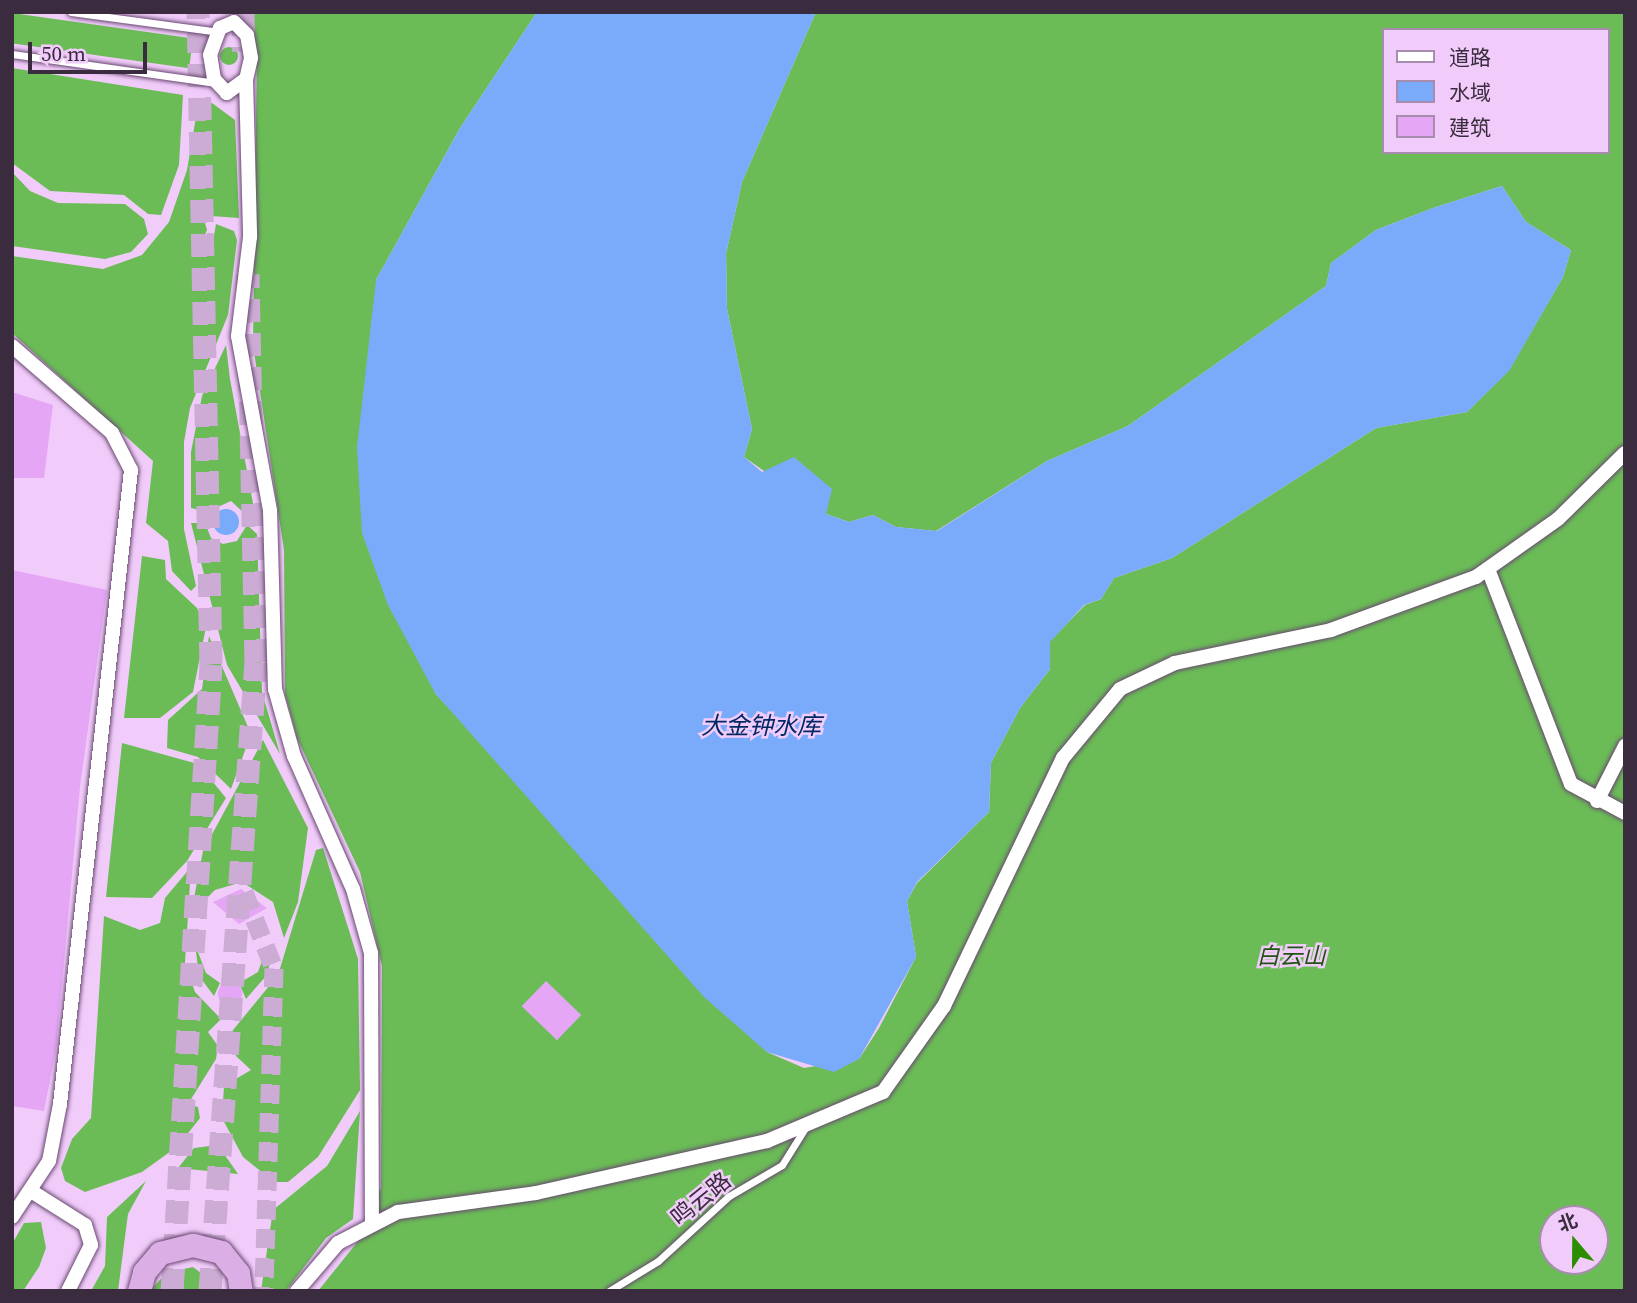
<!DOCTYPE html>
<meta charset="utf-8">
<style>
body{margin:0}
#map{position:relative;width:1637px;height:1303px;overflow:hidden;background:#f1ccfa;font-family:"Source Serif 4","Noto Sans SC",serif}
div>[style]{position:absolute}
.forest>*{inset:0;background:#6bbc57;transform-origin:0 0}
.round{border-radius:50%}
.water>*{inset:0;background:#7aabfb}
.building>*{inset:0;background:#e5a6f5;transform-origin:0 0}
.secondary-tunnel>*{height:19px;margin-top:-9.5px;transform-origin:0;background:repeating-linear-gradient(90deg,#ccacd4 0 19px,transparent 0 29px)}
.trunk-tunnel>*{height:23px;margin-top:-11.5px;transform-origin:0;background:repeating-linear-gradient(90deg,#ccacd4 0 23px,transparent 0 34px)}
.roads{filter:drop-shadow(0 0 2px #694971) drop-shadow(0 0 2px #694971)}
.service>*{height:7px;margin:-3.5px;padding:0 3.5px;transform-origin:3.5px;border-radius:3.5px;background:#fff}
.minor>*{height:14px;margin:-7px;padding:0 7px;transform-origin:7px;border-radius:7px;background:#fff}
.trunk>*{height:23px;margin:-11.5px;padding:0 11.5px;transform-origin:11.5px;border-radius:11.5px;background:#dbafe6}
span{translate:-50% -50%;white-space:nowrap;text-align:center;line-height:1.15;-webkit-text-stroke:5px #f1ccfa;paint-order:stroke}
.park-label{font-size:23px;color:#205510;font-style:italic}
.street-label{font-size:23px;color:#3a2c3e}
.water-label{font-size:24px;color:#022864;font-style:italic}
.frame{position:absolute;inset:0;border:14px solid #3a2c3e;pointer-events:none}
.legend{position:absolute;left:1382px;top:28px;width:228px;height:126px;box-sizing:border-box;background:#f1ccfa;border:2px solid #a88caf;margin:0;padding:9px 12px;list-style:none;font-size:21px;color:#3a2c3e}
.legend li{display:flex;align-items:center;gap:14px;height:35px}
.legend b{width:35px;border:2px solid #a88caf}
.north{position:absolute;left:1539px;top:1205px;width:70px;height:70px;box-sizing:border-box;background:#f1ccfa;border:2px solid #a88caf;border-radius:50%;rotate:340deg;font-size:19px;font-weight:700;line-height:28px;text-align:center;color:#3a2c3e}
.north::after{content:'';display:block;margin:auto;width:24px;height:32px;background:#2c8d01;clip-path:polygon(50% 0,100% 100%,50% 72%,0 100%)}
.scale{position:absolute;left:28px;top:42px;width:119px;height:32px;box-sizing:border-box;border:4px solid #3a2c3e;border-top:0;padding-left:9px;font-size:21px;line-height:24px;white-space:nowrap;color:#3a2c3e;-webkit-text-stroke:5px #f1ccfa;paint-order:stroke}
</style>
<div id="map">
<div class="forest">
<i style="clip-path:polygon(evenodd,251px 12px,537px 12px,460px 128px,376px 280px,435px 693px,767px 1052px,804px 1068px,859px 1059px,879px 1028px,916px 957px,907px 901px,917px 883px,989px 812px,991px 763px,1020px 708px,1050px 669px,1049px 642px,1085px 605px,1101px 599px,1114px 578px,1172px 558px,1376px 428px,1467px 412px,1509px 370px,1563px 277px,1571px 250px,1526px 222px,1502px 186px,1433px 208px,1376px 230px,1331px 263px,1326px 286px,1128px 426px,1047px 461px,936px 531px,896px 527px,873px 515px,849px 522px,826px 514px,744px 457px,752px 429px,727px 309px,726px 254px,742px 182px,816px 12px,1625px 12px,1625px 1291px,318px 1291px,359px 1240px,381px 1188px,382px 966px,360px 872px,297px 738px,285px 694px,284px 550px,253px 345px,257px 53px,251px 12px,1383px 30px,1607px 30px,1607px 152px,1383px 152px,1383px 30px,251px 12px,1553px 1219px,1595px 1219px,1595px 1261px,1553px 1261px,1553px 1219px)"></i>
<i style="left:12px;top:13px;width:183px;height:30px;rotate:8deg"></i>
<i class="round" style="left:220px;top:47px;width:18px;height:18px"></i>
<i style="clip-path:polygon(12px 68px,183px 95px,179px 165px,161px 215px,148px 214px,124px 195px,50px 191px,12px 163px)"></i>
<i style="clip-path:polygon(212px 103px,235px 120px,239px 218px,211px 216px,206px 202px,199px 203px,207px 230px,198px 252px,212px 247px,216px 224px,234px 231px,237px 240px,228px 315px,190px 408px,184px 442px,184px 529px,196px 586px,191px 591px,172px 571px,168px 541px,146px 523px,153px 461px,12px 333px,12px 256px,103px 269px,142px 255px,169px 222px,187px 170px,197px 111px)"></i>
<i style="clip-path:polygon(12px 172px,30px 191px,58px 203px,125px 204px,144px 219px,148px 234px,131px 252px,105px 259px,12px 246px)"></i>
<i style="clip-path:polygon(226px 345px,230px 379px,257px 525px,231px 501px,207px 512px,191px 508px,191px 452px,202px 396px)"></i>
<i style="clip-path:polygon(191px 523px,205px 523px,211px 538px,223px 544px,237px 541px,247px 525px,257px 534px,262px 692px,280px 754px,227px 665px)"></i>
<i style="clip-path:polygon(142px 556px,165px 560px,166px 579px,197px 608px,206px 627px,193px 692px,160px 718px,124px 718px)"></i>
<i style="clip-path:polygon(209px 636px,251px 734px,231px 789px,198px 757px,167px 748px,168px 720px,202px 689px)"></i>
<i style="clip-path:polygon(263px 740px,308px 828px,298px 902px,284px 938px,273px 902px,242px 882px,215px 890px,191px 914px,203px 851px)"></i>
<i style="clip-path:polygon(122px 743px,198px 764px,226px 798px,187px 861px,152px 898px,106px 897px)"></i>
<i style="clip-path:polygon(323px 848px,358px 959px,360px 1090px,318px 1157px,288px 1182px,274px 1182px,243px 1157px,222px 1118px,224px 1086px,251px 1070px,236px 1056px,229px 1035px,278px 975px,316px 850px)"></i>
<i style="clip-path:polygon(191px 867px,185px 963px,195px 992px,221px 1019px,208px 1032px,218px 1046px,216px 1059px,188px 1104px,198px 1107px,200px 1118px,178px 1146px,142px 1172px,85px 1192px,65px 1181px,61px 1168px,72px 1139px,91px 1118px,104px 916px,140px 930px,160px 923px,165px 898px)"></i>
<i style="clip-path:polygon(195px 944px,206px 973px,220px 983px,214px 996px,199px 976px)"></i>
<i style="clip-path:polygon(266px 950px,273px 951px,267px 975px,246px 999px,239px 983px,258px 972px)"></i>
<i style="clip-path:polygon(360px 1111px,353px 1219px,326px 1238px,286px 1291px,261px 1291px,273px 1210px,327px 1166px)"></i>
<i style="clip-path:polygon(218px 1145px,238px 1174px,178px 1168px,194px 1148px)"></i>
<i style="clip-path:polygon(146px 1181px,128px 1214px,118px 1291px,91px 1291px,105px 1266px,107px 1217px)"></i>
<i style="clip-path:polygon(41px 1222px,46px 1248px,39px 1267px,23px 1291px,12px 1291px,12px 1244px,24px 1223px)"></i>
<i style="clip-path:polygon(193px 1267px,225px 1291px,150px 1291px,166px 1273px)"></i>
</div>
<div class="water">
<i style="clip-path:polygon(537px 12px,816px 12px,742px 182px,726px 254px,727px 309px,752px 429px,744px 457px,762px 472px,794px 457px,832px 489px,826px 514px,849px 522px,873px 515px,896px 527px,937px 531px,1047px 461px,1128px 426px,1326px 286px,1331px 263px,1376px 230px,1433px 208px,1502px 186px,1526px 222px,1571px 250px,1563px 277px,1509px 371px,1467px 412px,1376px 428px,1172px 558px,1114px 578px,1101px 599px,1084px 605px,1050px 642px,1050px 669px,1020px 708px,991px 763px,989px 812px,917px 882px,907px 901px,916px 957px,859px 1059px,834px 1072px,767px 1052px,704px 997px,435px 693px,388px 605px,362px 533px,357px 448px,376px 280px,460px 128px)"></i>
<i class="round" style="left:213px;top:509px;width:26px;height:26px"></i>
</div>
<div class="building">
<i style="clip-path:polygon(12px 392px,53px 405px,44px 478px,12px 478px)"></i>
<i style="clip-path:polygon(12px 570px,107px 590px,80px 787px,56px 1050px,44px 1111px,12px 1106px)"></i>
<i style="clip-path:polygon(241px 889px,267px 908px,239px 924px,213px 902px)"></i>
<i style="left:546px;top:981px;width:49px;height:35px;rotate:44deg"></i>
<i class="round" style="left:218px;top:982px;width:24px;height:24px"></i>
</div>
<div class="secondary-tunnel">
<i style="left:244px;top:892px;width:82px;rotate:68.5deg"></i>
<i style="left:274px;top:968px;width:323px;rotate:91.8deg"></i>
</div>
<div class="trunk-tunnel">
<i style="left:243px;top:12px;width:39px;rotate:89deg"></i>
<i style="left:172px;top:1291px;width:628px;rotate:-86.44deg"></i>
<i style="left:211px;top:664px;width:652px;rotate:-91.14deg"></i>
<i style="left:210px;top:1291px;width:631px;rotate:-85.82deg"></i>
<i style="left:256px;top:662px;width:388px;rotate:-91.2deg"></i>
</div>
<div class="roads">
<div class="service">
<i style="left:71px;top:12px;width:148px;rotate:7.7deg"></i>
<i style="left:12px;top:54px;width:206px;rotate:8.1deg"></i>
<i style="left:609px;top:1291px;width:57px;rotate:-31.5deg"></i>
<i style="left:658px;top:1261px;width:96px;rotate:-42.5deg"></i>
<i style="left:729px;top:1196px;width:61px;rotate:-30.3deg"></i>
<i style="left:782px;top:1165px;width:44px;rotate:-58.1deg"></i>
</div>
<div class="minor">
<i style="left:234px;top:22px;width:18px;rotate:45deg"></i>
<i style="left:247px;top:35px;width:23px;rotate:80deg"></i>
<i style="left:251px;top:58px;width:22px;rotate:103deg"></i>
<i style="left:246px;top:79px;width:24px;rotate:144deg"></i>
<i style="left:227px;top:93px;width:19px;rotate:-133deg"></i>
<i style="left:214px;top:79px;width:24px;rotate:-99deg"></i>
<i style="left:210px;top:55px;width:29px;rotate:-70deg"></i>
<i style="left:220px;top:28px;width:15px;rotate:-23deg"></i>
<i style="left:246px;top:79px;width:158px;rotate:88.5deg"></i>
<i style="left:250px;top:237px;width:100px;rotate:96.9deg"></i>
<i style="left:238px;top:336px;width:178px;rotate:79.6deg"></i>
<i style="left:270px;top:511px;width:178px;rotate:88.4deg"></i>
<i style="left:275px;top:689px;width:70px;rotate:74.2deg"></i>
<i style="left:294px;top:756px;width:145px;rotate:66.1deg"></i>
<i style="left:353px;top:889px;width:66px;rotate:74.3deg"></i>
<i style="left:371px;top:953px;width:270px;rotate:89.8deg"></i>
<i style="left:12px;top:346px;width:133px;rotate:41deg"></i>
<i style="left:112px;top:433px;width:42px;rotate:62.8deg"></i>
<i style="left:131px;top:470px;width:638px;rotate:96.39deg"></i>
<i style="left:60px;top:1104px;width:58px;rotate:100.9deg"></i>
<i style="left:49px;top:1161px;width:67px;rotate:123.5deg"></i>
<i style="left:1488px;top:569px;width:230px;rotate:68.9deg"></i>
<i style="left:1571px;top:784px;width:61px;rotate:28.2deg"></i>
<i style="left:1597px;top:801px;width:62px;rotate:-63deg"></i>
<i style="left:31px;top:1191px;width:64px;rotate:32.2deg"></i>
<i style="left:85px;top:1225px;width:21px;rotate:73deg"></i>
<i style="left:91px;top:1245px;width:51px;rotate:116.6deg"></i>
<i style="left:297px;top:1291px;width:63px;rotate:-49.5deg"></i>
<i style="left:338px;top:1243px;width:68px;rotate:-27.3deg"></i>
<i style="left:398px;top:1212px;width:139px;rotate:-7.8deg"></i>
<i style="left:536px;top:1193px;width:237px;rotate:-12.7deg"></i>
<i style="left:767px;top:1141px;width:126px;rotate:-22.9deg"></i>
<i style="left:883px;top:1092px;width:105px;rotate:-54.7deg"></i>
<i style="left:944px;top:1006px;width:275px;rotate:-64.4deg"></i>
<i style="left:1063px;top:758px;width:89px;rotate:-50.4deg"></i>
<i style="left:1120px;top:689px;width:61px;rotate:-25.3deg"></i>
<i style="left:1175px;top:663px;width:159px;rotate:-11.9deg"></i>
<i style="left:1331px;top:630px;width:154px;rotate:-20.1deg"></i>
<i style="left:1476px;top:577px;width:100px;rotate:-35.3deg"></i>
<i style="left:1558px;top:519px;width:94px;rotate:-44.6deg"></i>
</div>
<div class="trunk">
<i style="left:139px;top:1291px;width:20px;rotate:-75deg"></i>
<i style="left:144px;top:1272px;width:25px;rotate:-50deg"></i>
<i style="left:160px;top:1253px;width:34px;rotate:-14deg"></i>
<i style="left:193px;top:1245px;width:29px;rotate:14deg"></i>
<i style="left:221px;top:1252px;width:27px;rotate:51deg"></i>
<i style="left:238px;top:1273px;width:18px;rotate:81deg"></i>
</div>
</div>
<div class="park-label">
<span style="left:1291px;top:956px">白云山</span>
</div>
<div class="street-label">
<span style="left:701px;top:1199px;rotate:-39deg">鸣云路</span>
</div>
<div class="water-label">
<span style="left:761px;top:726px">大金钟水库</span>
</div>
<div class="frame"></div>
<ul class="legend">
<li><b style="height:9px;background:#fff"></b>道路</li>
<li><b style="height:19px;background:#7aabfb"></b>水域</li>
<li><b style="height:19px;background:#e5a6f5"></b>建筑</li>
</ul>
<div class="north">北</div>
<div class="scale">50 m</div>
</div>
